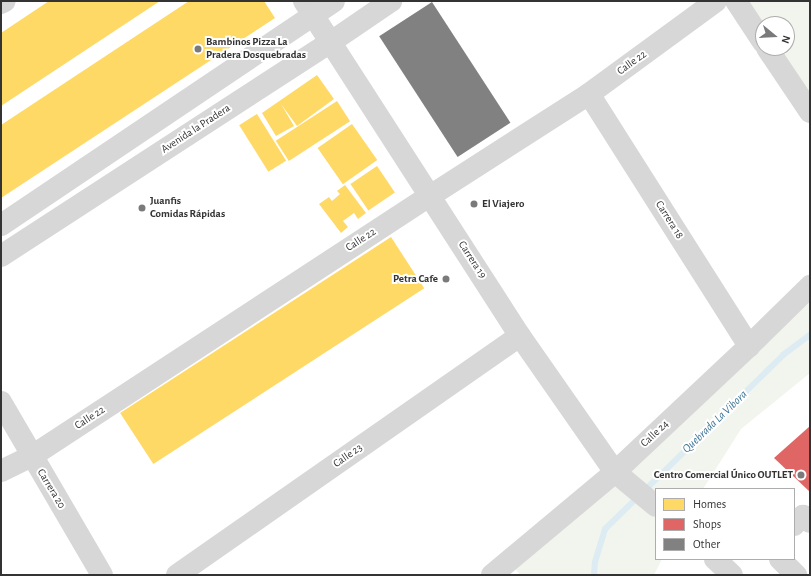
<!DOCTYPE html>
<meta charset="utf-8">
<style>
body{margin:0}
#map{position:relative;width:811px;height:576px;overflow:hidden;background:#fff;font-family:"Alegreya Sans",sans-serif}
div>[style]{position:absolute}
.green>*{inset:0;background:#f1f5ed}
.homes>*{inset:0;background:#ffd966;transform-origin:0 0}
.shops>*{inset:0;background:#e06666}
.stream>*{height:6px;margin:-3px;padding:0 3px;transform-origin:3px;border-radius:3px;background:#ddebf3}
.building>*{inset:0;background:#818181;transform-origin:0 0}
.minor>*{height:22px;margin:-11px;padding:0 11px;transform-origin:11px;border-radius:11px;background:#d7d7d7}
.dots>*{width:11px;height:11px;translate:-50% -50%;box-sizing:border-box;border:2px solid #fff;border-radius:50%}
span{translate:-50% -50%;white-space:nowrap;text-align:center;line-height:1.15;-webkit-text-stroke:4px #fff;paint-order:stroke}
.poi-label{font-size:11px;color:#333;font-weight:700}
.left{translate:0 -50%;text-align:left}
.right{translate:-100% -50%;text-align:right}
.street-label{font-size:11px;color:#333}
.water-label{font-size:12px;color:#3f7597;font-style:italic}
.frame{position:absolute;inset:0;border:2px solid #333;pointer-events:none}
.legend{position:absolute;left:655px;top:488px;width:140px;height:72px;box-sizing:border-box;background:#fff;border:1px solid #adadad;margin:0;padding:5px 7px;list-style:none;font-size:12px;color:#333}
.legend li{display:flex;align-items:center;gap:8px;height:20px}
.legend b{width:20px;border:1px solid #adadad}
.north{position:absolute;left:755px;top:16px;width:40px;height:40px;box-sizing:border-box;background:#fff;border:1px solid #adadad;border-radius:50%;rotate:108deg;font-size:11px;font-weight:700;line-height:16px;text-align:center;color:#333}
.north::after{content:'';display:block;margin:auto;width:14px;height:18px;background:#7a7a7a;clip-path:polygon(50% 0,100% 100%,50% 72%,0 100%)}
</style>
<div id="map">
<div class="green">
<i style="clip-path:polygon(736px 1px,810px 1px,810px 112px,767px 48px,787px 48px,787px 24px,763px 24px)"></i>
<i style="clip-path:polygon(810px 286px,810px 373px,741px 429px,703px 489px,656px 489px,656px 559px,662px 559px,654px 575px,520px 575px,509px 561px)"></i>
</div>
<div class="homes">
<i style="clip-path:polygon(49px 1px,160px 1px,1px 106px,1px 33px)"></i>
<i style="clip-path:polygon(189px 1px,264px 1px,275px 18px,1px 198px,1px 125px)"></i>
<i style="clip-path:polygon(317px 75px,334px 99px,297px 126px,281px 104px,294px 126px,276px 136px,262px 113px)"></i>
<i style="left:337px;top:101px;width:24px;height:73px;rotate:57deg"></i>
<i style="left:257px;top:114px;width:55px;height:21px;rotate:58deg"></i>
<i style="left:352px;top:124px;width:44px;height:42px;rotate:55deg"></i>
<i style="left:377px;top:166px;width:32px;height:32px;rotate:56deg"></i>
<i style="clip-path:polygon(345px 185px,366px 213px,358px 219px,354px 213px,343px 221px,348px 227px,341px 233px,319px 204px,329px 197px,332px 201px,340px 194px,337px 191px)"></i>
<i style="left:391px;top:237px;width:61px;height:323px;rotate:57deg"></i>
</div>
<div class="shops">
<i style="clip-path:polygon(810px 426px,810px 492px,774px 458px)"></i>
</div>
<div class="stream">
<i style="left:594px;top:575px;width:13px;rotate:-86deg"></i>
<i style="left:595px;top:562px;width:34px;rotate:-73deg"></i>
<i style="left:605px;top:529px;width:249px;rotate:-44.3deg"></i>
<i style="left:783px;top:355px;width:34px;rotate:-37deg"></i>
</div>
<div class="building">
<i style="left:432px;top:2px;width:144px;height:63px;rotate:57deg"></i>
</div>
<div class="minor">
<i style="left:304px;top:1px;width:399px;rotate:57.2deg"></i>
<i style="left:520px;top:336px;width:166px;rotate:55.1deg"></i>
<i style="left:615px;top:472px;width:53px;rotate:39.7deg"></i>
<i style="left:736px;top:1px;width:49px;rotate:56.6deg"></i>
<i style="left:1px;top:3px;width:4px;rotate:-27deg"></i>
<i style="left:767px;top:48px;width:77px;rotate:56.1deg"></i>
<i style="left:589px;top:94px;width:299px;rotate:57.6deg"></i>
<i style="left:1px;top:225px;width:401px;rotate:-33.9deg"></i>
<i style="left:1px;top:256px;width:393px;rotate:-33deg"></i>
<i style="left:331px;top:42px;width:73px;rotate:-34.3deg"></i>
<i style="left:1px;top:402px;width:200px;rotate:59.7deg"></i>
<i style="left:1px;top:471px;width:34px;rotate:-26deg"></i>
<i style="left:32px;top:456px;width:475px;rotate:-33.2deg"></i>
<i style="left:430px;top:196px;width:189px;rotate:-32.7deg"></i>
<i style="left:589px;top:94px;width:157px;rotate:-36.2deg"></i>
<i style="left:794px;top:525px;width:13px;rotate:-45deg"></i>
<i style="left:803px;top:516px;width:9px;rotate:41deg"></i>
<i style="left:715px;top:559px;width:23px;rotate:43deg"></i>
<i style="left:780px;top:559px;width:23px;rotate:45deg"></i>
<i style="left:177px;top:575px;width:418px;rotate:-34.9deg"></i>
<i style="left:492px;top:575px;width:160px;rotate:-39.9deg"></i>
<i style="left:615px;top:472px;width:184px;rotate:-43.2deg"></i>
<i style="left:749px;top:346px;width:86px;rotate:-44.5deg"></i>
</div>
<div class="dots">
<i style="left:198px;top:49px;background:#7a7a7a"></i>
<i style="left:474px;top:204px;background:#7a7a7a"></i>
<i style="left:142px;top:208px;background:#7a7a7a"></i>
<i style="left:446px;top:279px;background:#7a7a7a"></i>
<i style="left:801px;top:475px;background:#7a7a7a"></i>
</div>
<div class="poi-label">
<span class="left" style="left:206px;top:49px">Bambinos Pizza La<br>Pradera Dosquebradas</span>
<span class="left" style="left:150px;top:208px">Juanfis<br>Comidas Rápidas</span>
<span class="left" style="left:482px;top:204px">El Viajero</span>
<span class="right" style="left:438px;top:279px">Petra Cafe</span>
<span class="right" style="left:793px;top:475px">Centro Comercial Único OUTLET</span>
</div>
<div class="street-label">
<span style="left:632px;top:63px;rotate:-36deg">Calle 22</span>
<span style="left:196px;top:129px;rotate:-33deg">Avenida la Pradera</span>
<span style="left:669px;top:220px;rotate:58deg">Carrera 18</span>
<span style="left:361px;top:240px;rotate:-33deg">Calle 22</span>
<span style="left:472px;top:260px;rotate:57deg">Carrera 19</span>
<span style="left:90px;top:418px;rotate:-33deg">Calle 22</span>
<span style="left:655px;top:434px;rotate:-43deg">Calle 24</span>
<span style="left:348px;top:456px;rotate:-35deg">Calle 23</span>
<span style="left:51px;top:489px;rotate:59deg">Carrera 20</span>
</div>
<div class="water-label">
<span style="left:715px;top:422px;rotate:-44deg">Quebrada La Vibora</span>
</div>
<div class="frame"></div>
<ul class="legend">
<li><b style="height:11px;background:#ffd966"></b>Homes</li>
<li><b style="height:11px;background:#e06666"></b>Shops</li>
<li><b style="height:11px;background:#818181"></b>Other</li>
</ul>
<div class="north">N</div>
</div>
